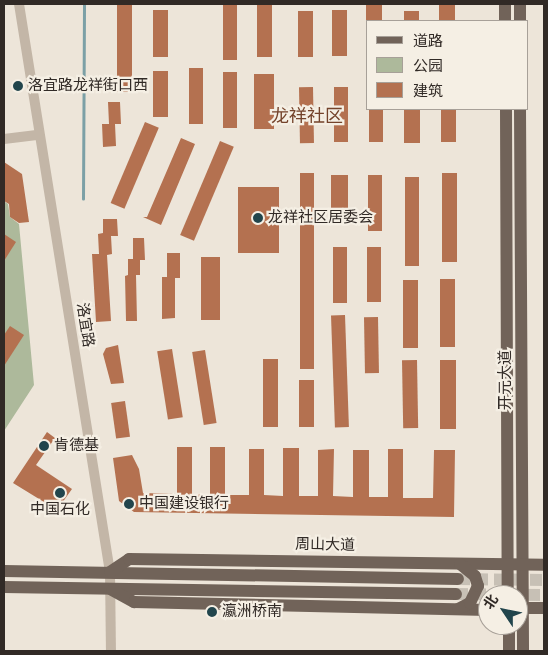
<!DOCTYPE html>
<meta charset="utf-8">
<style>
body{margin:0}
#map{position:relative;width:548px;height:655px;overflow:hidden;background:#ede5d9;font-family:Karla,"Noto Sans SC",sans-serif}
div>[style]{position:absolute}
.green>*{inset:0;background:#adb99b}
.stream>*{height:2.5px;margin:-1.25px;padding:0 1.25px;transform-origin:1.25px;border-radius:1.25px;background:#7ca0a6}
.building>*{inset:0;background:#b47150;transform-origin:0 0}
.major-tunnel>*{height:12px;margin-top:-6px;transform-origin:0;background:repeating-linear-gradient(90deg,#c7c0b5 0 12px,transparent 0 18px)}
.minor>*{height:10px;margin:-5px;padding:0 5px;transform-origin:5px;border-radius:5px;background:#c3b6a7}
.major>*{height:12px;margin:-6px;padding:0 6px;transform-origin:6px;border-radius:6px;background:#716359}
.dots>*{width:14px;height:14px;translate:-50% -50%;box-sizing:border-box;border:2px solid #f5efe4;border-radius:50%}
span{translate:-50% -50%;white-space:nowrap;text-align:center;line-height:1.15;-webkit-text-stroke:4.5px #f5efe4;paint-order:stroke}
.poi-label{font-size:15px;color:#312a26}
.left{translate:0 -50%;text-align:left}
.street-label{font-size:15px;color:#312a26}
.quarter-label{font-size:18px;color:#74432b}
.frame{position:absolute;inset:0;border:5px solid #312a26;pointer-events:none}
.legend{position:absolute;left:366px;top:20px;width:162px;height:90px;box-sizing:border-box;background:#f5efe4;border:1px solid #a7a098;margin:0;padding:6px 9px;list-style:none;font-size:15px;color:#312a26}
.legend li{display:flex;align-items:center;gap:10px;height:25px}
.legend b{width:25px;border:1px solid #a7a098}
.north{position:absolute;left:478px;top:585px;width:50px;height:50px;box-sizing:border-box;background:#f5efe4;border:1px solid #a7a098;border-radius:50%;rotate:304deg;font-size:14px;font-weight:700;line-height:20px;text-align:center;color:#312a26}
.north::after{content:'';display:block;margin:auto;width:18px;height:22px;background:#22454c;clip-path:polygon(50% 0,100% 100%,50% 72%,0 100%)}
</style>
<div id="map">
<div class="green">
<i style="clip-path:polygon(4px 201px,8px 204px,10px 217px,19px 224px,34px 385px,4px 431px)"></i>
</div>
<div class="stream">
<i style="left:83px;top:199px;width:195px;rotate:-89.7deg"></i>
</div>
<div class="building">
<i style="left:117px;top:4px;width:15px;height:88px"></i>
<i style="left:223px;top:4px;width:14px;height:56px"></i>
<i style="left:257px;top:4px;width:15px;height:53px"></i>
<i style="left:366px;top:4px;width:16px;height:17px"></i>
<i style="left:439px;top:4px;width:16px;height:17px"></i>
<i style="left:153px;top:10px;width:15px;height:47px"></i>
<i style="left:332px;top:10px;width:15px;height:46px"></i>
<i style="left:298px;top:11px;width:15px;height:46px"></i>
<i style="left:404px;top:11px;width:15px;height:10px"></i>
<i style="left:189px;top:68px;width:14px;height:56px"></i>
<i style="left:153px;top:71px;width:15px;height:46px"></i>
<i style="left:223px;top:72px;width:14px;height:56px"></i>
<i style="left:254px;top:74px;width:20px;height:55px"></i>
<i style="left:313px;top:87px;width:56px;height:14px;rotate:89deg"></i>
<i style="left:334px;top:87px;width:14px;height:55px"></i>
<i style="clip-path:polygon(108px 102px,120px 102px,121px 124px,115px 124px,116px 146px,103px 147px,102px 124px,109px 124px)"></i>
<i style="left:369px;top:109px;width:14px;height:33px"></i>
<i style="left:404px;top:109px;width:16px;height:34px"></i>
<i style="left:441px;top:109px;width:15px;height:33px"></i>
<i style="left:145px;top:122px;width:15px;height:88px;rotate:23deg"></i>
<i style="clip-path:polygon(181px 138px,195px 144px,161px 225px,143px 217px,147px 217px)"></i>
<i style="left:220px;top:141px;width:15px;height:102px;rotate:23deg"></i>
<i style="clip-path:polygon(4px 162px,22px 174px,29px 222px,19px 223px,10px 217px,9px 204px,4px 201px)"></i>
<i style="left:300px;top:173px;width:14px;height:196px"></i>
<i style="left:442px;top:173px;width:15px;height:89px"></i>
<i style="left:331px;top:175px;width:17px;height:37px"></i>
<i style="left:368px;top:175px;width:14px;height:56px"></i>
<i style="left:405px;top:177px;width:14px;height:89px"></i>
<i style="left:238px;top:187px;width:41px;height:66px"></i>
<i style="clip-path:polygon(103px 219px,117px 219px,118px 236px,111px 236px,112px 254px,107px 255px,111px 321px,96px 322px,92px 254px,99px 254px,98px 234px,103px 233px)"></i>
<i style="clip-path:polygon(4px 234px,16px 242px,4px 261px)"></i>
<i style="clip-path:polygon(133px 238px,144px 238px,145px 260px,140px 260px,140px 275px,136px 275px,137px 321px,126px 321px,125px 276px,128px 275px,128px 259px,133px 259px)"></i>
<i style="left:333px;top:247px;width:14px;height:56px"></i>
<i style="left:367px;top:247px;width:14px;height:55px"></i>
<i style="clip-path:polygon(167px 253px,180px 253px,180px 278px,175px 278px,175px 318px,162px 319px,162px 277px,167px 277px)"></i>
<i style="left:201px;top:257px;width:19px;height:63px"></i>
<i style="left:440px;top:279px;width:15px;height:68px"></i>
<i style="left:403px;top:280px;width:15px;height:68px"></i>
<i style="left:345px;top:315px;width:112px;height:14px;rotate:88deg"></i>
<i style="left:378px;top:317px;width:56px;height:14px;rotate:89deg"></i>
<i style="clip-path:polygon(10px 326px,24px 335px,4px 366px,4px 335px)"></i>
<i style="clip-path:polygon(118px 345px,124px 383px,111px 384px,103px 354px,106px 348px)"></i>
<i style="left:172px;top:349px;width:69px;height:15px;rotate:81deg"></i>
<i style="left:205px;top:350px;width:74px;height:13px;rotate:81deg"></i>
<i style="left:263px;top:359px;width:15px;height:68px"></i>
<i style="left:417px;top:360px;width:68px;height:15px;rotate:89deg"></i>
<i style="left:440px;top:360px;width:16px;height:69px"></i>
<i style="left:314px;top:380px;width:47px;height:15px;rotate:90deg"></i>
<i style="left:125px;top:401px;width:36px;height:14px;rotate:82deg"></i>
<i style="clip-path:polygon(47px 432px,55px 438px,36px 465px,72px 489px,57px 510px,13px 483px)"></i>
<i style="clip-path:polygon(177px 447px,192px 447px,192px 494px,210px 495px,210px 447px,225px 447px,225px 495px,249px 495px,249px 449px,264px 449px,264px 495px,283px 496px,283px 448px,299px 448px,299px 496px,318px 496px,318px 450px,334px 449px,333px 496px,353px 497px,353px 450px,369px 450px,369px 497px,388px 497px,388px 449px,403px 449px,403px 498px,433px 498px,434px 450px,455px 450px,454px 517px,134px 512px,119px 501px,113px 458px,132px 455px,139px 469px,143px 493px,177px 494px)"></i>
</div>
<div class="major-tunnel">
<i style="left:458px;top:579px;width:86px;rotate:0.7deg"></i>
<i style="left:456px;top:594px;width:88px;rotate:0.7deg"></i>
</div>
<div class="minor">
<i style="left:19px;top:4px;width:575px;rotate:80.9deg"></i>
<i style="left:110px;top:572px;width:79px;rotate:89.3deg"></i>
<i style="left:4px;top:139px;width:35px;rotate:-7deg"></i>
</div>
<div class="major">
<i style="left:505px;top:4px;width:17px;rotate:90deg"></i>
<i style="left:520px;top:4px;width:17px;rotate:90deg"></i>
<i style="left:506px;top:109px;width:486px;rotate:89.8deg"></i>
<i style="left:520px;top:109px;width:542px;rotate:89.68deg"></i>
<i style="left:4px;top:571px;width:454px;rotate:1deg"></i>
<i style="left:110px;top:572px;width:23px;rotate:-34deg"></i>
<i style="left:129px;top:559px;width:415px;rotate:0.8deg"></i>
<i style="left:4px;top:587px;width:452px;rotate:0.9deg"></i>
<i style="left:112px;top:590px;width:25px;rotate:29deg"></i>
<i style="left:134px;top:602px;width:354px;rotate:1.3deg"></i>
<i style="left:518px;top:608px;width:26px"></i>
<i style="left:458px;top:609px;width:13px;rotate:-27deg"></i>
<i style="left:470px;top:603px;width:19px;rotate:-65deg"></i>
<i style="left:478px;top:586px;width:10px;rotate:-107deg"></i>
<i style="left:475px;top:576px;width:19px;rotate:-141deg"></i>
<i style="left:509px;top:625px;width:26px;rotate:90deg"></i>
</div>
<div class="dots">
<i style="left:18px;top:86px;background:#22454c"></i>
<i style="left:258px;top:218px;background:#22454c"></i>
<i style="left:44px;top:446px;background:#22454c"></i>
<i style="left:60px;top:493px;background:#22454c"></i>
<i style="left:129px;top:504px;background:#22454c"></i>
<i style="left:212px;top:612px;background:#22454c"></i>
</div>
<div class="poi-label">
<span class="left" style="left:28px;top:86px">洛宜路龙祥街口西</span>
<span class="left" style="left:268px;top:218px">龙祥社区居委会</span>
<span class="left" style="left:54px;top:446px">肯德基</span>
<span class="left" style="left:139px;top:504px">中国建设银行</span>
<span style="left:60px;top:510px">中国石化</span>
<span class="left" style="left:222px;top:612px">瀛洲桥南</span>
</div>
<div class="street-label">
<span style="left:85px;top:325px;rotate:81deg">洛宜路</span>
<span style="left:506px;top:380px;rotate:-90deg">开元大道</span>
<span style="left:325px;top:545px;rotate:1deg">周山大道</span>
</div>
<div class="quarter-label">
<span style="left:307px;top:116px">龙祥社区</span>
</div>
<div class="frame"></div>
<ul class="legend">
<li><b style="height:6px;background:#716359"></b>道路</li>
<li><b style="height:14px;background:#adb99b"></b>公园</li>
<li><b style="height:14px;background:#b47150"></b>建筑</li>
</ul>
<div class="north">北</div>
</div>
